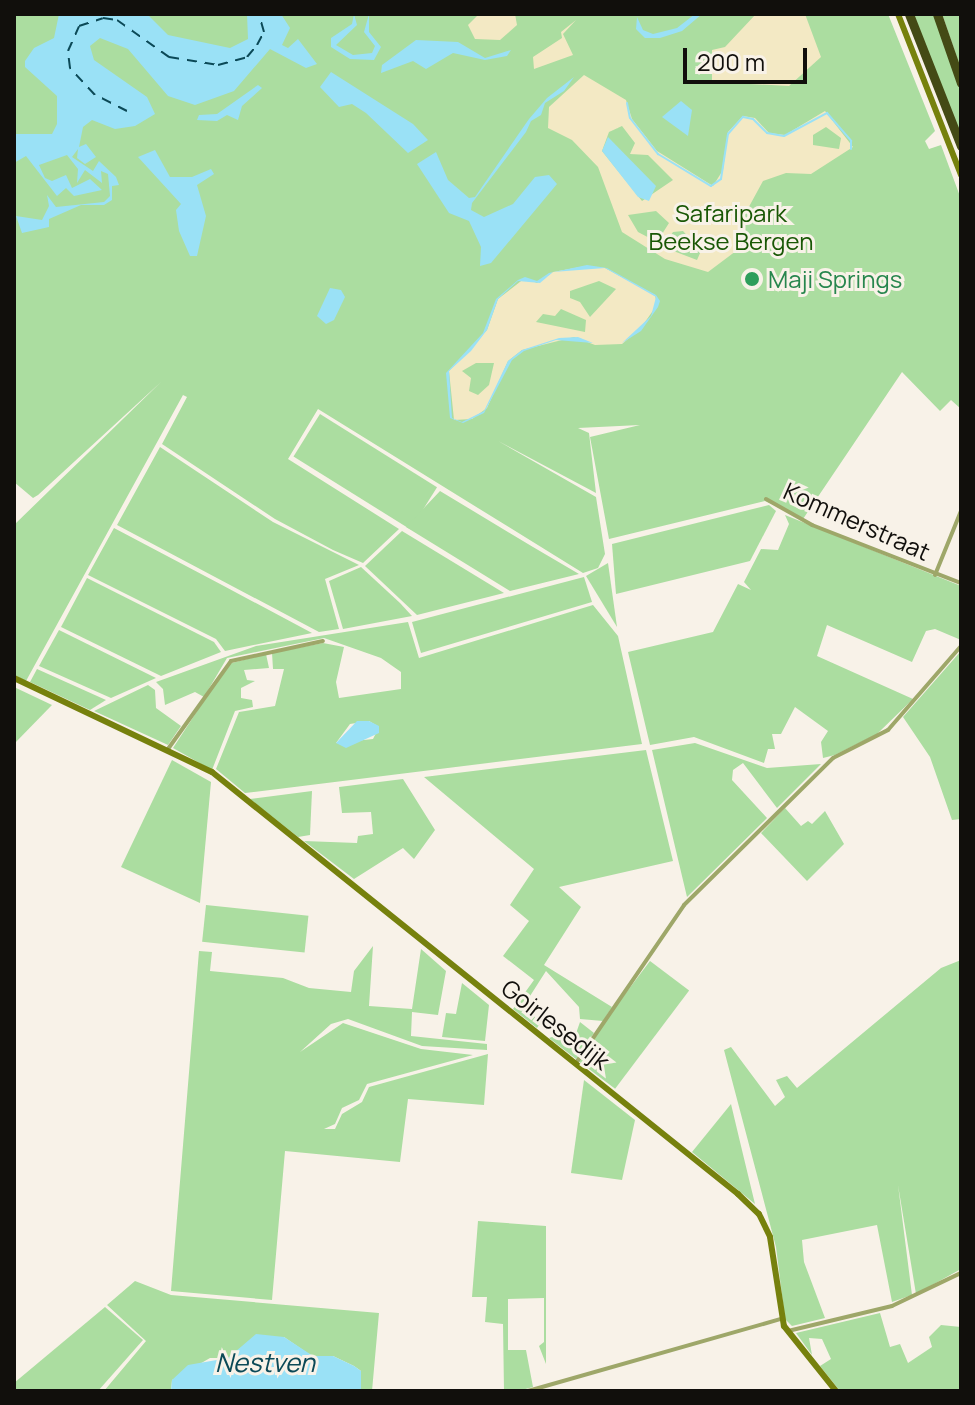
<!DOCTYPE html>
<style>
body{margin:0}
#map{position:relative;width:975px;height:1405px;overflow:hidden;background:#f8f2e8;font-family:Manrope,sans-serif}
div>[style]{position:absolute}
.green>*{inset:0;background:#abdda0;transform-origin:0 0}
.sand>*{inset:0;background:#f3e9c4}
.water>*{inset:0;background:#9ae1f6}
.stream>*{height:2px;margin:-1px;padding:0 1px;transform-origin:1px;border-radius:1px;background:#9ae1f6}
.ferry>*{height:2px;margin-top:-1px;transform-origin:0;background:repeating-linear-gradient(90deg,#0b4957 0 10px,transparent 0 18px)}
.street>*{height:4px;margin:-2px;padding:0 2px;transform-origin:2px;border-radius:2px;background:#9ea769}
.secondary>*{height:6px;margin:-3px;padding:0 3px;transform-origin:3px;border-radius:3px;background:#76810d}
.highway>*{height:9px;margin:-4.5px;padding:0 4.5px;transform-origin:4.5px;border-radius:4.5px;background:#444a15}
.dots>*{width:22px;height:22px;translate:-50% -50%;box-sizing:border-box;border:4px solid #f8f2e8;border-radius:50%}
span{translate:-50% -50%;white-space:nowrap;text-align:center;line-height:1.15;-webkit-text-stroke:6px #f8f2e8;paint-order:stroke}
.park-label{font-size:24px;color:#185704}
.leisure-label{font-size:24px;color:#27864d}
.left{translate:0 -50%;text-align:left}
.street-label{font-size:24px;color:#110f0c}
.water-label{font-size:26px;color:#0b4957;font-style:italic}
.frame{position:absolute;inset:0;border:16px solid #110f0c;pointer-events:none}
.scale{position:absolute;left:683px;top:48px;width:124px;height:36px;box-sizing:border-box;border:4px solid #110f0c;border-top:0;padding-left:10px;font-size:24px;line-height:28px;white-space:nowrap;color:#110f0c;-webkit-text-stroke:6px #f8f2e8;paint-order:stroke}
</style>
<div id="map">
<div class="green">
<i style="clip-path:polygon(14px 14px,888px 14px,935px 131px,925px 141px,929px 149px,941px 145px,961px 199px,961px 409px,951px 400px,940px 411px,902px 372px,803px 519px,765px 501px,609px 539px,590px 437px,640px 425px,578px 428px,589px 433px,596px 493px,498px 441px,596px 497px,605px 554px,598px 568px,583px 573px,318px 409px,288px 459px,399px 529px,363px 563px,333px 550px,275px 519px,162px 444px,187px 397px,183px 395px,26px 681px,14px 675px,14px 525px,161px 382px,38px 495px,33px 498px,14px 482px)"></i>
<i style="clip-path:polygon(912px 14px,934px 14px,961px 91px,961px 137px)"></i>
<i style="clip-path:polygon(942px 14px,961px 14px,961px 70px,953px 46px)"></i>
<i style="left:320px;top:414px;width:138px;height:50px;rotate:32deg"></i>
<i style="clip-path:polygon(160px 447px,273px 522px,359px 565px,325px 579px,339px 629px,319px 632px,117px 525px)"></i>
<i style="clip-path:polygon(440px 491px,533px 547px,579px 574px,510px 591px,406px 527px)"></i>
<i style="clip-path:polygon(769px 505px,776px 511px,750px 561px,616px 594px,612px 544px)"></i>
<i style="clip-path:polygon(785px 515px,961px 586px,961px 640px,935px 629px,926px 631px,912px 662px,827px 625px,817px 656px,913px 699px,877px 734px,835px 755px,823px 758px,821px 742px,828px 731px,795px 707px,781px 734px,772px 734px,775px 749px,768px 749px,764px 763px,694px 737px,650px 745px,628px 652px,713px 632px,738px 584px,751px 590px,744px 582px,761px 549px,778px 550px,789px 524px)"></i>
<i style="clip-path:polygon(114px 528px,222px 585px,312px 633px,225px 651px,216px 639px,88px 575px)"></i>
<i style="clip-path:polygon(402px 531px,504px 593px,417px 615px,365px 566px)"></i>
<i style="clip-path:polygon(608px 563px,617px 627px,586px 576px)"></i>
<i style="clip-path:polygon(361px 567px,400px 603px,412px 616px,343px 629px,329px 581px)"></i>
<i style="clip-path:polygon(584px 577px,592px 602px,421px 653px,412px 622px)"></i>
<i style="clip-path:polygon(87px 578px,214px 642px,221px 652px,161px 676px,61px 627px)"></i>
<i style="clip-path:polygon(evenodd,593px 605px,618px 636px,642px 744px,245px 793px,216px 769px,239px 712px,275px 706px,284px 669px,273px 669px,272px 653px,323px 643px,344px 647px,336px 682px,339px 698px,401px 689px,401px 672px,381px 658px,324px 638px,227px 658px,204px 697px,195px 692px,165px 705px,163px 689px,156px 682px,256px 646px,408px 622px,419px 658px,593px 605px,369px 721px,379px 727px,373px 739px,336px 743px,350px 724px,369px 721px)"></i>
<i style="clip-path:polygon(59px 630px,156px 678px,111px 698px,39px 666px)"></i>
<i style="clip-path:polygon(961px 651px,961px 819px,952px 820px,930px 757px,903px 717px)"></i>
<i style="clip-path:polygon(266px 654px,269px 668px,244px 670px,247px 680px,255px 681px,241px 688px,241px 698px,252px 700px,253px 707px,235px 711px,212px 770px,173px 748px,228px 664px)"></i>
<i style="clip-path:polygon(37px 669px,106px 700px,90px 710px,30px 682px)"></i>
<i style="clip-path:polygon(148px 685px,155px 690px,156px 708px,181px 726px,168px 745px,94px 711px)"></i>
<i style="clip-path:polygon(14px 687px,52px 705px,14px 744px)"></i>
<i style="clip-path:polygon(695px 743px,767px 768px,821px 764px,777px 808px,743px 763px,733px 770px,732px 780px,767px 818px,687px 897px,652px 750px)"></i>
<i style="clip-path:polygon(646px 750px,673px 861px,559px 887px,581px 907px,544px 965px,612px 1007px,603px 1021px,580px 1019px,579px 1007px,546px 971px,523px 1007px,541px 1022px,537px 1028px,513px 1009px,534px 980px,503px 956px,529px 921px,510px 905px,534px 869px,424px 777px)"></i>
<i style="clip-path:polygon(172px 760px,211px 782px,200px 903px,121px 867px)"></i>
<i style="clip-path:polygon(403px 779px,435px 830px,414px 859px,403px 848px,354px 879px,304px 841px,357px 843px,358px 836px,373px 834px,371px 812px,342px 813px,339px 787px)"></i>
<i style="clip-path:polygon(312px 791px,310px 835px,298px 837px,250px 799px)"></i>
<i style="clip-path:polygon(785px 808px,801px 826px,808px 821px,812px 824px,825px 811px,844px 844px,807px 881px,761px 833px)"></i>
<i style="left:206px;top:905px;width:103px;height:37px;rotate:6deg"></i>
<i style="clip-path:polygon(373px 946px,369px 1006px,412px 1009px,421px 949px,446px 971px,438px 1015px,412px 1012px,411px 1036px,487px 1044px,487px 1050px,422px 1046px,348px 1019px,331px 1024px,300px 1052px,343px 1023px,421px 1049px,473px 1055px,367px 1084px,359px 1100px,342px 1108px,335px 1124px,324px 1129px,335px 1129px,342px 1114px,362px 1102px,369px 1087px,488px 1054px,484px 1105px,408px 1099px,400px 1162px,285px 1151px,272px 1300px,171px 1291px,199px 951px,212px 952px,210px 971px,283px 978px,309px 988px,351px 992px,354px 971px)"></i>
<i style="clip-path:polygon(961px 960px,961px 1269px,916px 1294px,898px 1185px,912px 1295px,892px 1302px,877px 1225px,802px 1240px,804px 1262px,825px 1318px,792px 1326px,785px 1319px,776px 1247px,724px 1050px,731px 1047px,775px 1106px,785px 1097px,776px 1080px,787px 1076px,797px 1088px,941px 968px)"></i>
<i style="left:650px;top:961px;width:49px;height:123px;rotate:37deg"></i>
<i style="clip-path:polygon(462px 983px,489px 1005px,485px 1041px,442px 1037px,446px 1013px,456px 1014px)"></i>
<i style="clip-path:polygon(580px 1022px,594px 1033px,576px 1059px,549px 1038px,558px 1035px,573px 1042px)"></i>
<i style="clip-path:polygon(584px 1080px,635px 1120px,622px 1180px,571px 1173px)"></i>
<i style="clip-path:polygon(731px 1104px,741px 1146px,755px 1204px,692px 1152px)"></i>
<i style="clip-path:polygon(478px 1221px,546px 1226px,546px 1364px,539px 1346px,544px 1342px,544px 1298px,508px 1299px,508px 1350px,526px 1350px,533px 1387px,518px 1391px,504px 1391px,503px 1324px,485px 1322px,487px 1297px,472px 1297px)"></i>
<i style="clip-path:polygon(135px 1281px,171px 1295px,379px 1313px,372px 1391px,361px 1391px,361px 1371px,354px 1366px,333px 1356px,313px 1357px,284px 1337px,228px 1358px,210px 1358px,172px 1380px,171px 1391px,104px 1391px,146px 1341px,107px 1305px)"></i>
<i style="clip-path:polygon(105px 1307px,143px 1340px,98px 1391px,14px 1391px,14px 1383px)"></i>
<i style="clip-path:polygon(880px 1313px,890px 1347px,900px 1344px,908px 1363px,932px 1347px,929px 1337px,941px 1325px,961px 1327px,961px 1391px,840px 1391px,820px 1366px,831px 1359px,822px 1339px,809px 1338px,812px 1355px,796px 1333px)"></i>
</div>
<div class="sand">
<i style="clip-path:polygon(479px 14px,515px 14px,517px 25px,500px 40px,475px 39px,468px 25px)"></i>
<i style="clip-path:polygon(756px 14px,805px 14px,821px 57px,789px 86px,712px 82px,712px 50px,725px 47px)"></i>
<i style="clip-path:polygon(576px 20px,563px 34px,573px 55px,534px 69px,533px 57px,562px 38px,561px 32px)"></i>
<i style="clip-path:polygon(evenodd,584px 75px,626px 100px,632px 119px,657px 151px,713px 186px,723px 170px,728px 132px,743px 116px,755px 118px,769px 133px,785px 135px,825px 111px,853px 147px,811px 174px,786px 173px,763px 181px,739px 225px,736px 251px,708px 272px,665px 259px,622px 232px,598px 167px,572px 140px,548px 128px,549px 107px,584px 75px,622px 126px,635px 143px,630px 154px,648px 155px,673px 180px,642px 201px,602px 151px,609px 132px,622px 126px,584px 75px,826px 127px,841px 138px,839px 149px,813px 145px,813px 135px,826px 127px,584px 75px,656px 211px,669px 223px,657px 242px,638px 232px,628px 215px,656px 211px,584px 75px,683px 231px,701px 251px,697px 260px,663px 247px,673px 232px,683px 231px)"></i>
<i style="clip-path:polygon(evenodd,586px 266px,605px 268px,655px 295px,657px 305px,640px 329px,622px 344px,595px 345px,574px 337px,522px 350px,508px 361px,487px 408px,472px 419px,454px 420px,449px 371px,487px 330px,498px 299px,525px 278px,537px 283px,553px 272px,586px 266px,599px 281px,616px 289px,590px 317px,580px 302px,570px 298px,570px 291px,599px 281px,586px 266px,561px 309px,586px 320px,585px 332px,536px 322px,543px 314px,555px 316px,561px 309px,586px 266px,476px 363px,494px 363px,489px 385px,478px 395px,469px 391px,471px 378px,462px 371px,476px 363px)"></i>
</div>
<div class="water">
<i style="clip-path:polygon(59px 14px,147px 14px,168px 35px,230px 48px,248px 39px,247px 14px,281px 14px,290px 28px,282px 45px,288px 48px,298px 39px,317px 64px,306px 68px,270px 49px,234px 91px,195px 105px,168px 96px,128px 49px,100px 38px,90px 46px,94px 60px,147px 97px,155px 114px,135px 126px,115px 129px,92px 120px,83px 127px,79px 147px,86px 144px,96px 157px,85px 164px,77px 158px,78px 149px,72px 157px,93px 171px,99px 161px,116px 177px,119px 185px,112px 186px,112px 200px,104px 205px,81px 205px,49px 219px,49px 227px,22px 233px,16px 216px,42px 220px,49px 206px,47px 195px,56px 207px,104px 202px,110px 196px,108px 174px,101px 171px,102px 183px,85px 170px,77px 183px,78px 169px,67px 155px,39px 165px,45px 178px,52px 181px,66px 175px,72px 188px,90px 179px,102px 190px,74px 196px,66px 188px,57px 196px,26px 156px,14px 163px,14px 134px,52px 134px,57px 124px,57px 96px,25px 67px,25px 61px,34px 48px,54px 38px)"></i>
<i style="clip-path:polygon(354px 14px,357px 25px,336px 45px,353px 55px,372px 53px,375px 46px,364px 32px,369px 14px,369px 32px,381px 47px,374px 60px,350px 59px,331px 47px,331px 38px,352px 24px)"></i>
<i style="clip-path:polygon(695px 14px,702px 14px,682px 31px,660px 38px,645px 38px,636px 29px,637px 17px,643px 30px,653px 34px,677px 28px)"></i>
<i style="clip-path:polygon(416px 40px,458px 42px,485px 58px,511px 50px,507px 56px,485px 60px,453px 53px,426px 69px,413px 61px,381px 73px,382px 65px)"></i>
<i style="clip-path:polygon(331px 72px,413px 124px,428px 140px,408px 153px,366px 113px,352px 104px,339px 107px,320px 87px)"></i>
<i style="clip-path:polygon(574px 77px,564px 91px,545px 103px,541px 115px,531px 121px,526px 132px,472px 203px,471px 210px,484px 217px,513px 204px,535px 177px,549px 175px,557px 184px,491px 263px,480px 266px,481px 247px,469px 221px,449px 213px,417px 164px,436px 152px,448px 180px,469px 198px,475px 197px,529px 119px,547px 98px)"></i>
<i style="clip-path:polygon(258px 85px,262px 88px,242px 106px,238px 120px,227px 115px,217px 121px,197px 120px,199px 115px,217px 114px)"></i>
<i style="clip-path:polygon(681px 101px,692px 110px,688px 136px,662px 117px)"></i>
<i style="clip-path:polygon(608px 137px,656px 186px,649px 201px,638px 197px,602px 151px)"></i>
<i style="clip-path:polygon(155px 150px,170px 177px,192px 177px,211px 169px,214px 174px,197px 185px,206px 216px,197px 256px,190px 256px,179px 231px,176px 210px,181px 204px,138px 157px)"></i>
<i style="clip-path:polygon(587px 265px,607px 268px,656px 295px,660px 301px,658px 307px,641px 331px,622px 343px,651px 316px,656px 297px,605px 268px,553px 272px,540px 283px,518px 281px,498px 299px,487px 330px,471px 351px,449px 371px,452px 418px,462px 422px,484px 411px,508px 361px,522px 350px,559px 338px,578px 337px,593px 343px,556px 340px,524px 351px,512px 360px,484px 413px,463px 423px,450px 418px,446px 373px,483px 333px,496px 299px,518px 280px,525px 277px,537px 281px,549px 273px)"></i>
<i style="clip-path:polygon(330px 288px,341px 290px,345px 297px,334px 320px,326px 324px,317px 316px)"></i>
<i style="clip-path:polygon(357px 721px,369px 721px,379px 726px,379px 733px,346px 748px,336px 743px)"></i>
<i style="clip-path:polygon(256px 1334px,284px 1337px,313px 1356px,333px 1356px,354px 1366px,361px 1371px,361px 1391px,171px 1391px,172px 1380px,188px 1365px,228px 1358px)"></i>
</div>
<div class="stream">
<i style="left:627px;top:103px;width:15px;rotate:79deg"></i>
<i style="left:630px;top:118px;width:46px;rotate:52.1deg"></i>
<i style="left:658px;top:154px;width:62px;rotate:31.1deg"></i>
<i style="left:711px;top:186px;width:12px;rotate:-35deg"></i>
<i style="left:721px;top:179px;width:46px;rotate:-81.2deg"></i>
<i style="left:728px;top:134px;width:23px;rotate:-49deg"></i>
<i style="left:743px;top:117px;width:10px;rotate:11deg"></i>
<i style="left:753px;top:119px;width:20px;rotate:45deg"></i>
<i style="left:767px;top:133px;width:17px;rotate:10deg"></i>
<i style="left:784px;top:136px;width:49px;rotate:-28.1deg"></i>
<i style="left:827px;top:113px;width:37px;rotate:49deg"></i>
<i style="left:851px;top:141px;width:8px;rotate:90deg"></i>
</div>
<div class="ferry">
<i style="left:127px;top:111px;width:36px;rotate:-153deg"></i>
<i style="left:95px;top:95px;width:37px;rotate:-133deg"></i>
<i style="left:70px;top:68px;width:17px;rotate:-97deg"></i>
<i style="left:68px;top:51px;width:27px;rotate:-66deg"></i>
<i style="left:79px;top:26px;width:25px;rotate:-18deg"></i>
<i style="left:103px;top:18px;width:14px;rotate:8deg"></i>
<i style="left:117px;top:20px;width:64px;rotate:35.4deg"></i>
<i style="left:169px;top:57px;width:50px;rotate:9.3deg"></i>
<i style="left:218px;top:65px;width:30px;rotate:-15deg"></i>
<i style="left:247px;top:57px;width:16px;rotate:-50deg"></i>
<i style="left:257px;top:45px;width:15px;rotate:-62deg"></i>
<i style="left:264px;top:32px;width:19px;rotate:-106deg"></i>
</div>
<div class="street">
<i style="left:766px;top:499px;width:53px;rotate:29.5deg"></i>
<i style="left:812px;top:525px;width:160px;rotate:21.3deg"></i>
<i style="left:935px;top:575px;width:69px;rotate:-67.9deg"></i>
<i style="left:168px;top:749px;width:108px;rotate:-54.4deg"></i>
<i style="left:231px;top:661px;width:94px;rotate:-12.3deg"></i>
<i style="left:576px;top:1063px;width:191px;rotate:-55.6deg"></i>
<i style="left:684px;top:905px;width:209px;rotate:-44.6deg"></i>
<i style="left:833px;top:758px;width:62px;rotate:-27deg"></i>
<i style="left:888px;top:730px;width:111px;rotate:-49deg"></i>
<i style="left:788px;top:1331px;width:107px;rotate:-13.5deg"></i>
<i style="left:892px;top:1306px;width:76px;rotate:-25.6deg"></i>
<i style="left:528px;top:1391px;width:263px;rotate:-15.9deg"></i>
</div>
<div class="secondary">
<i style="left:898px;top:14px;width:173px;rotate:68.6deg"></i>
<i style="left:14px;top:678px;width:219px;rotate:25.4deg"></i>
<i style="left:212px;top:772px;width:674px;rotate:38.74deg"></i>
<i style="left:738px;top:1194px;width:29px;rotate:44deg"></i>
<i style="left:759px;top:1214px;width:25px;rotate:64deg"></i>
<i style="left:770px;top:1237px;width:90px;rotate:81.1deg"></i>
<i style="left:784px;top:1326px;width:83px;rotate:51.3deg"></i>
</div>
<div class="highway">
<i style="left:909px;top:14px;width:142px;rotate:68.5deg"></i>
<i style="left:937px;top:14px;width:73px;rotate:70.8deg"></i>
</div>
<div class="dots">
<i style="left:752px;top:279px;background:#2e9e5b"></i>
</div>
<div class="park-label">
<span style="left:731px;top:227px">Safaripark<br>Beekse Bergen</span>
</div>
<div class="leisure-label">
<span class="left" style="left:768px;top:279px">Maji Springs</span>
</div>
<div class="street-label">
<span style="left:857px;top:521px;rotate:24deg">Kommerstraat</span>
<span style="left:556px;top:1024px;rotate:38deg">Goirlesedijk</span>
</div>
<div class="water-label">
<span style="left:265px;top:1363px">Nestven</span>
</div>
<div class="frame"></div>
<div class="scale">200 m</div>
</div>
